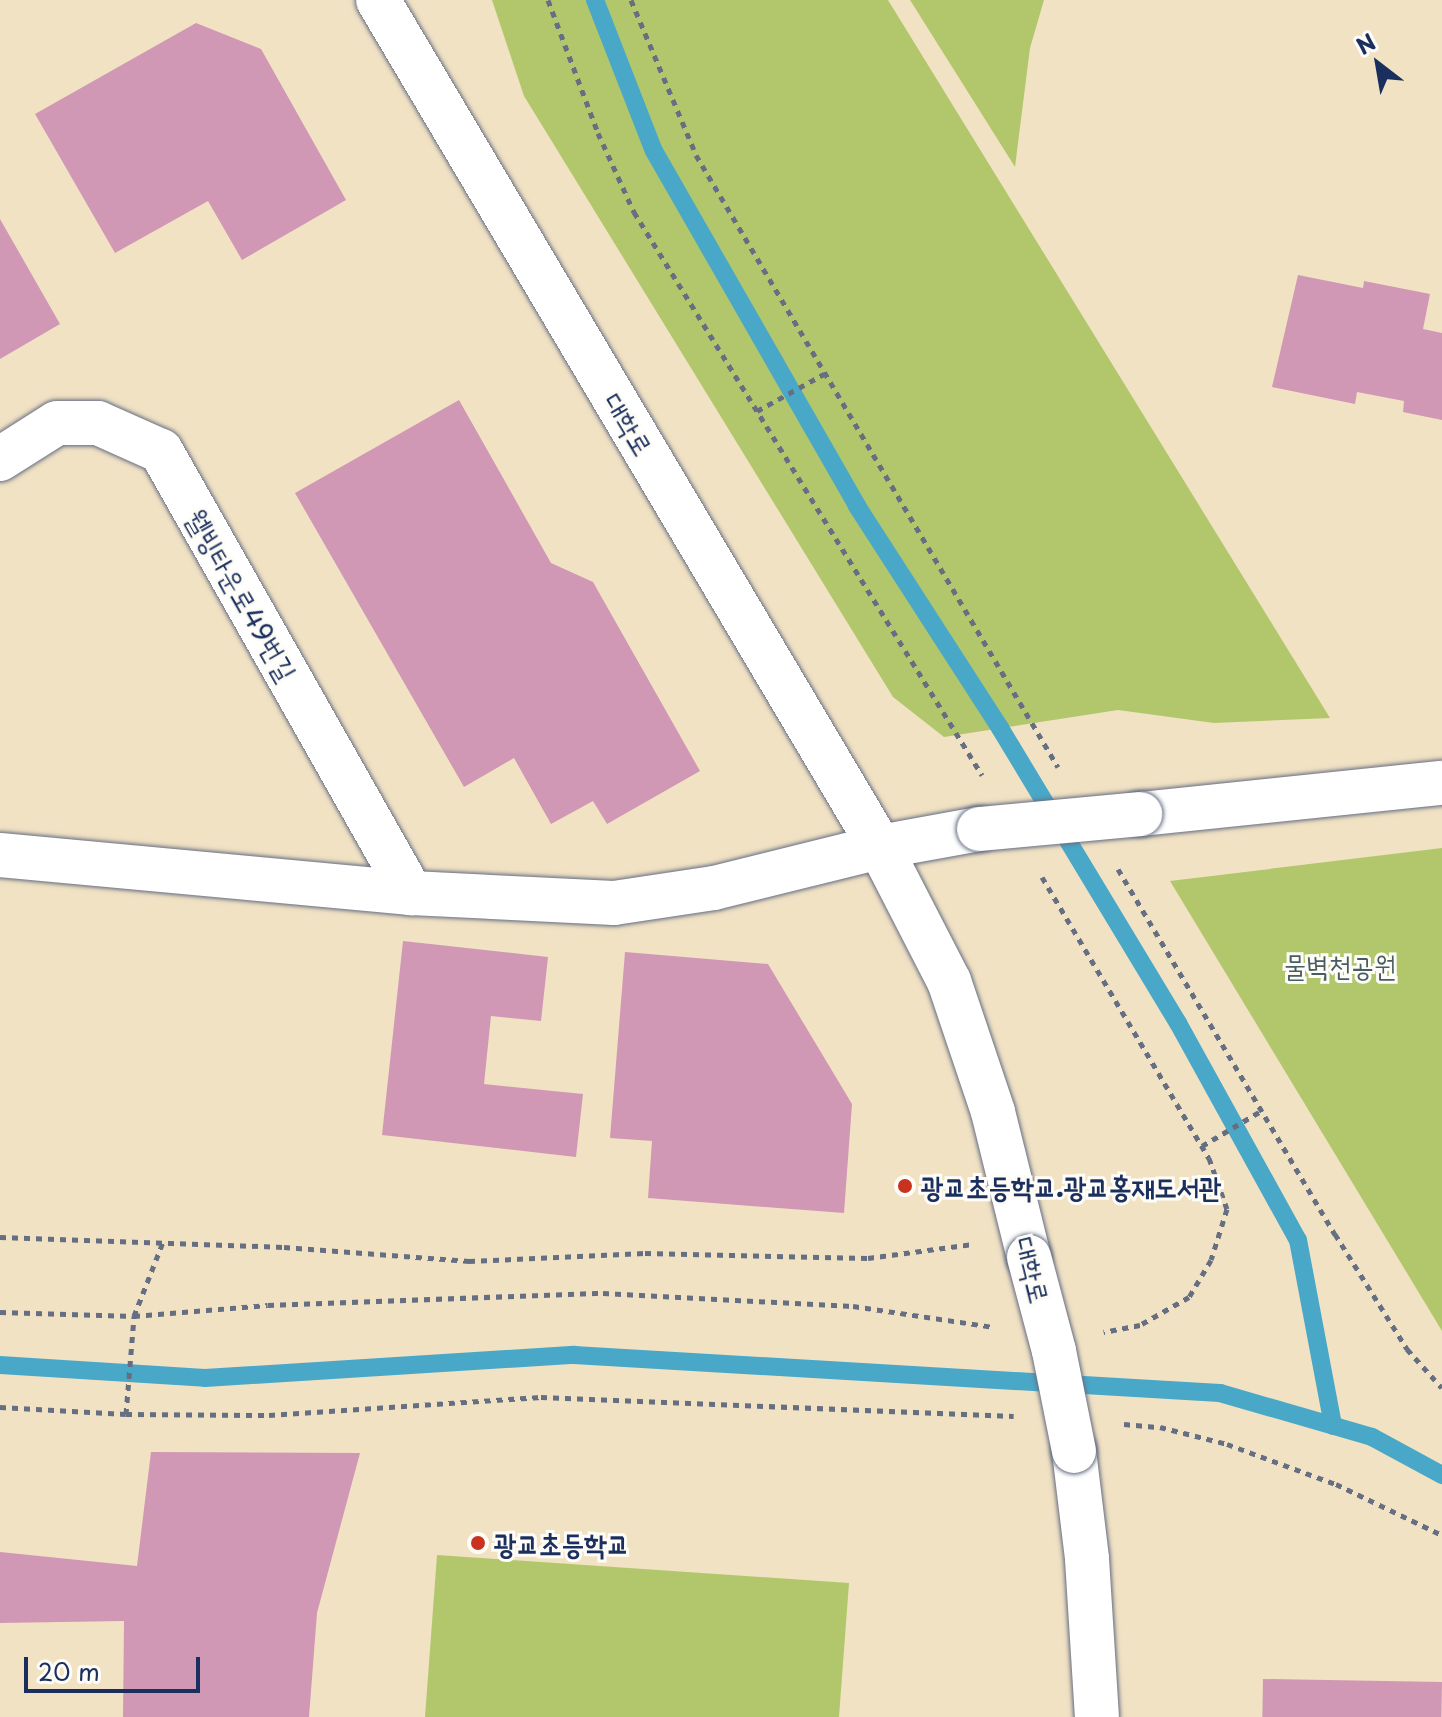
<!DOCTYPE html>
<meta charset="utf-8">
<style>
body{margin:0}
#map{position:relative;width:1442px;height:1717px;overflow:hidden;background:#f1e2c4;font-family:"Playpen Sans","Poor Story",sans-serif}
div>[style]{position:absolute}
.green>*{inset:0;background:#b2c76b}
.stream>*{height:18px;margin:-9px;padding:0 9px;transform-origin:9px;border-radius:9px;background:#49a7c7}
.building>*{inset:0;background:#d098b4;transform-origin:0 0}
.path>*{height:5px;margin-top:-2.5px;transform-origin:0;background:repeating-linear-gradient(90deg,#666e82 0 6px,transparent 0 12px)}
.roads{filter:drop-shadow(0 0 2px #666e82) drop-shadow(0 0 2px #666e82)}
.minor>*{height:44px;margin:-22px;padding:0 22px;transform-origin:22px;border-radius:22px;background:#fff}
.tertiary>*{height:44px;margin:-22px;padding:0 22px;transform-origin:22px;border-radius:22px;background:#fff}
.bridges{filter:drop-shadow(0 0 2px #666e82) drop-shadow(0 0 2px #666e82)}
.minor-bridge>*{height:44px;margin:-22px;padding:0 22px;transform-origin:22px;border-radius:22px;background:#fff}
.tertiary-bridge>*{height:44px;margin:-22px;padding:0 22px;transform-origin:22px;border-radius:22px;background:#fff}
.dots>*{width:22px;height:22px;translate:-50% -50%;box-sizing:border-box;border:4px solid #fdfcf7;border-radius:50%}
span{translate:-50% -50%;white-space:nowrap;text-align:center;line-height:1.15;-webkit-text-stroke:6px #fdfcf7;paint-order:stroke}
.street-label{font-size:28px;color:#1b2f5e}
.park-label{font-size:28px;color:#485d62}
.poi-label{font-size:28px;color:#1b2f5e;font-weight:700}
.left{translate:0 -50%;text-align:left}
.north{position:absolute;left:1338px;top:24px;width:80px;height:80px;-webkit-text-stroke:6px #fdfcf7;paint-order:stroke;rotate:329deg;font-size:22px;font-weight:700;line-height:32px;text-align:center;color:#1b2f5e}
.north::after{content:'';display:block;margin:auto;width:28px;height:36px;background:#1b2f5e;clip-path:polygon(50% 0,100% 100%,50% 72%,0 100%)}
.scale{position:absolute;left:24px;top:1657px;width:176px;height:36px;box-sizing:border-box;border:4px solid #1b2f5e;border-top:0;padding-left:10px;font-size:24px;line-height:28px;white-space:nowrap;color:#1b2f5e;-webkit-text-stroke:6px #fdfcf7;paint-order:stroke}
</style>
<div id="map">
<div class="green">
<i style="clip-path:polygon(492px 0,888px 0,1330px 718px,1214px 723px,1118px 710px,944px 737px,893px 697px,524px 96px)"></i>
<i style="clip-path:polygon(910px 0,1044px 0,1030px 48px,1015px 167px)"></i>
<i style="clip-path:polygon(1442px 848px,1442px 1331px,1170px 881px)"></i>
<i style="clip-path:polygon(437px 1555px,849px 1583px,839px 1717px,425px 1717px)"></i>
</div>
<div class="stream">
<i style="left:595px;top:0;width:162px;rotate:68.7deg"></i>
<i style="left:654px;top:151px;width:409px;rotate:60.2deg"></i>
<i style="left:857px;top:506px;width:264px;rotate:57.2deg"></i>
<i style="left:1000px;top:728px;width:345px;rotate:58.9deg"></i>
<i style="left:1178px;top:1023px;width:248px;rotate:61.1deg"></i>
<i style="left:1298px;top:1240px;width:189px;rotate:79.3deg"></i>
<i style="left:0;top:1365px;width:205px;rotate:3.6deg"></i>
<i style="left:205px;top:1378px;width:370px;rotate:-3.6deg"></i>
<i style="left:574px;top:1355px;width:647px;rotate:3.37deg"></i>
<i style="left:1220px;top:1393px;width:158px;rotate:16.1deg"></i>
<i style="left:1372px;top:1437px;width:80px;rotate:28.5deg"></i>
</div>
<div class="building">
<i style="clip-path:polygon(196px 23px,261px 49px,346px 200px,242px 260px,208px 201px,115px 253px,35px 114px)"></i>
<i style="clip-path:polygon(0 219px,60px 324px,0 359px)"></i>
<i style="clip-path:polygon(1298px 275px,1363px 288px,1364px 281px,1430px 294px,1423px 329px,1442px 333px,1442px 420px,1403px 412px,1404px 401px,1357px 392px,1355px 404px,1272px 387px)"></i>
<i style="clip-path:polygon(459px 400px,551px 563px,593px 582px,700px 771px,607px 824px,593px 801px,551px 824px,514px 758px,464px 787px,295px 493px)"></i>
<i style="clip-path:polygon(403px 941px,548px 957px,541px 1021px,491px 1016px,484px 1084px,583px 1094px,576px 1157px,382px 1135px)"></i>
<i style="clip-path:polygon(625px 952px,768px 964px,852px 1104px,844px 1213px,648px 1198px,652px 1141px,610px 1138px)"></i>
<i style="clip-path:polygon(151px 1452px,360px 1453px,317px 1613px,309px 1717px,123px 1717px,124px 1621px,0 1623px,0 1552px,137px 1566px)"></i>
<i style="left:1263px;top:1679px;width:179px;height:38px;rotate:1deg"></i>
</div>
<div class="path">
<i style="left:548px;top:0;width:142px;rotate:69.4deg"></i>
<i style="left:598px;top:133px;width:87px;rotate:65.5deg"></i>
<i style="left:634px;top:212px;width:662px;rotate:58.28deg"></i>
<i style="left:631px;top:0;width:168px;rotate:67.2deg"></i>
<i style="left:696px;top:155px;width:711px;rotate:59.4deg"></i>
<i style="left:757px;top:411px;width:77px;rotate:-28.9deg"></i>
<i style="left:1118px;top:869px;width:425px;rotate:59.3deg"></i>
<i style="left:1335px;top:1234px;width:136px;rotate:57.9deg"></i>
<i style="left:1407px;top:1349px;width:52px;rotate:48.1deg"></i>
<i style="left:1042px;top:877px;width:327px;rotate:59.3deg"></i>
<i style="left:1209px;top:1158px;width:54px;rotate:70.6deg"></i>
<i style="left:1227px;top:1209px;width:53px;rotate:107.4deg"></i>
<i style="left:1211px;top:1260px;width:43px;rotate:120.7deg"></i>
<i style="left:1189px;top:1297px;width:56px;rotate:150.3deg"></i>
<i style="left:1140px;top:1325px;width:37px;rotate:169deg"></i>
<i style="left:1202px;top:1146px;width:69px;rotate:-30.7deg"></i>
<i style="left:0;top:1237px;width:284px;rotate:2deg"></i>
<i style="left:284px;top:1247px;width:186px;rotate:4.3deg"></i>
<i style="left:469px;top:1261px;width:176px;rotate:-2.6deg"></i>
<i style="left:645px;top:1253px;width:223px;rotate:1.3deg"></i>
<i style="left:868px;top:1258px;width:106px;rotate:-7.6deg"></i>
<i style="left:0;top:1312px;width:134px;rotate:1.7deg"></i>
<i style="left:134px;top:1316px;width:134px;rotate:-4.7deg"></i>
<i style="left:268px;top:1305px;width:335px;rotate:-2.1deg"></i>
<i style="left:603px;top:1293px;width:250px;rotate:3deg"></i>
<i style="left:853px;top:1306px;width:143px;rotate:8.5deg"></i>
<i style="left:0;top:1407px;width:126px;rotate:3.2deg"></i>
<i style="left:126px;top:1414px;width:143px;rotate:0.4deg"></i>
<i style="left:269px;top:1415px;width:273px;rotate:-3.8deg"></i>
<i style="left:541px;top:1397px;width:473px;rotate:2.3deg"></i>
<i style="left:126px;top:1414px;width:98px;rotate:-85.3deg"></i>
<i style="left:134px;top:1316px;width:79px;rotate:-68.6deg"></i>
<i style="left:1124px;top:1424px;width:36px;rotate:5deg"></i>
<i style="left:1160px;top:1427px;width:69px;rotate:14.2deg"></i>
<i style="left:1227px;top:1444px;width:116px;rotate:20.2deg"></i>
<i style="left:1336px;top:1484px;width:118px;rotate:25.7deg"></i>
</div>
<div class="roads">
<div class="minor">
<i style="left:0;top:459px;width:67px;rotate:-32.3deg"></i>
<i style="left:57px;top:423px;width:41px"></i>
<i style="left:98px;top:423px;width:69px;rotate:24deg"></i>
<i style="left:161px;top:451px;width:508px;rotate:60.51deg"></i>
<i style="left:1140px;top:814px;width:304px;rotate:-5.9deg"></i>
<i style="left:0;top:855px;width:413px;rotate:5.3deg"></i>
<i style="left:411px;top:893px;width:203px;rotate:2.8deg"></i>
<i style="left:614px;top:903px;width:101px;rotate:-8.5deg"></i>
<i style="left:714px;top:888px;width:171px;rotate:-13.9deg"></i>
<i style="left:880px;top:847px;width:101px;rotate:-10.3deg"></i>
</div>
<div class="tertiary">
<i style="left:378px;top:0;width:985px;rotate:59.35deg"></i>
<i style="left:880px;top:847px;width:151px;rotate:62.8deg"></i>
<i style="left:949px;top:981px;width:138px;rotate:71.4deg"></i>
<i style="left:993px;top:1112px;width:149px;rotate:76.1deg"></i>
<i style="left:1074px;top:1451px;width:109px;rotate:83.1deg"></i>
<i style="left:1087px;top:1559px;width:158px;rotate:86.4deg"></i>
</div>
</div>
<div class="bridges">
<div class="minor-bridge">
<i style="left:979px;top:829px;width:162px;rotate:-5.3deg"></i>
</div>
<div class="tertiary-bridge">
<i style="left:1029px;top:1257px;width:97px;rotate:75.1deg"></i>
<i style="left:1054px;top:1351px;width:102px;rotate:78.7deg"></i>
</div>
</div>
<div class="dots">
<i style="left:905px;top:1186px;background:#c8321e"></i>
<i style="left:478px;top:1543px;background:#c8321e"></i>
</div>
<div class="street-label">
<span style="left:629px;top:424px;rotate:59deg">대학로</span>
<span style="left:242px;top:595px;rotate:60deg">웰빙타운로49번길</span>
<span style="left:1033px;top:1270px;rotate:76deg">대학로</span>
</div>
<div class="park-label">
<span style="left:1340px;top:965px">물벽천공원</span>
</div>
<div class="poi-label">
<span class="left" style="left:921px;top:1186px">광교초등학교.광교홍재도서관</span>
<span class="left" style="left:494px;top:1543px">광교초등학교</span>
</div>
<div class="north">N</div>
<div class="scale">20 m</div>
</div>
